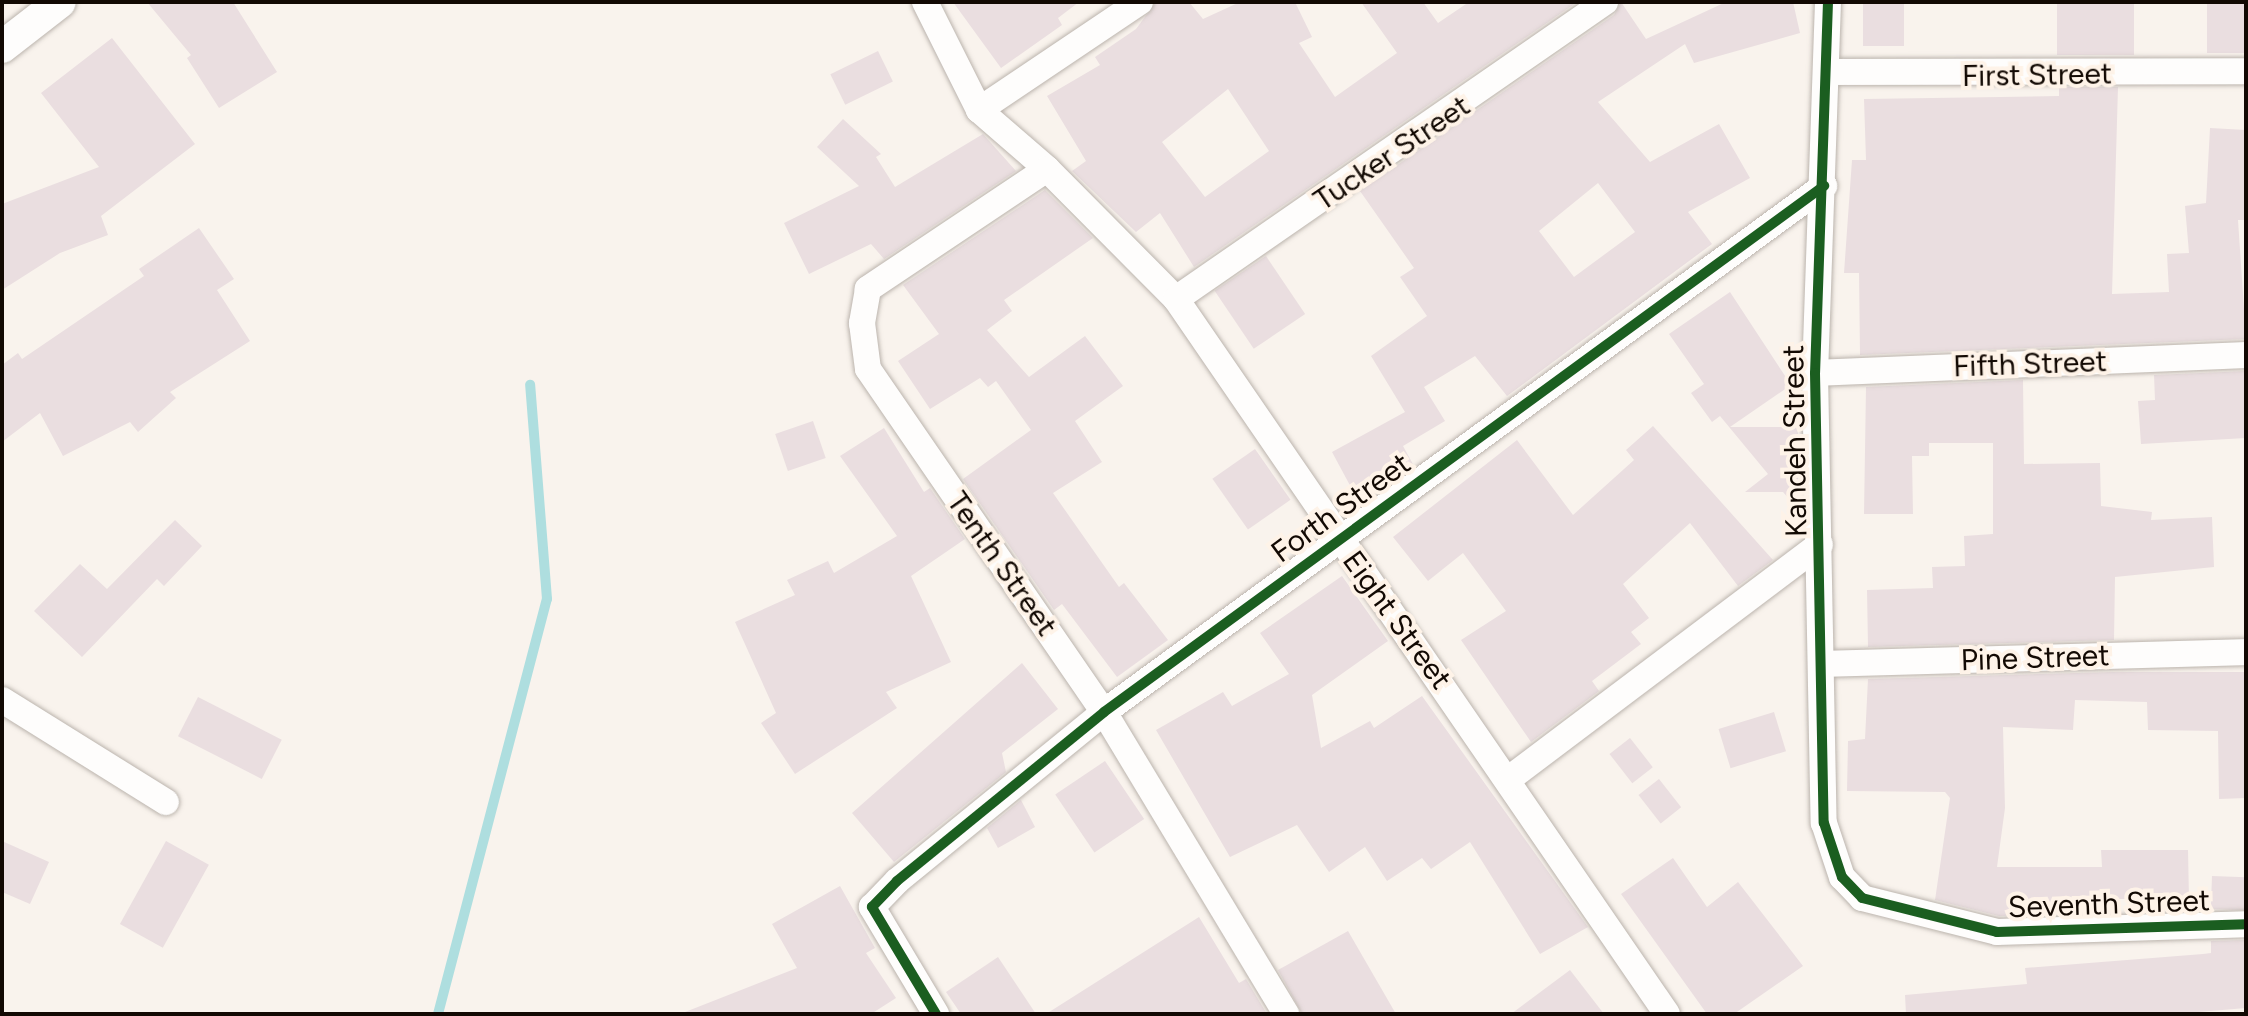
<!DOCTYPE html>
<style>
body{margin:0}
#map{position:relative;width:2248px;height:1016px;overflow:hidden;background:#f9f3ed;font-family:Figtree,sans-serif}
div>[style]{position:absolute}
.stream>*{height:10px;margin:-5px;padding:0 5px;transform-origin:5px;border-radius:5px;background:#aededf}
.building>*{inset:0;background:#eadee0;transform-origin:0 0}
.roads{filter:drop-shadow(0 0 2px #bbb4ad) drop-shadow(0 0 2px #bbb4ad)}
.minor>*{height:26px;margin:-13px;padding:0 13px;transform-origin:13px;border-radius:13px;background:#fefdfc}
.tertiary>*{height:32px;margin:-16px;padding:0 16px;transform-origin:16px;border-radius:16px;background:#fefdfc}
.cycleway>*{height:10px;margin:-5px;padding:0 5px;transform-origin:5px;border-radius:5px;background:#1b5e20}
span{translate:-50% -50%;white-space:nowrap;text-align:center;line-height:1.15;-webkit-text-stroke:8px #fef3e8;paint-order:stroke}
.street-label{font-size:30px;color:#120903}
.frame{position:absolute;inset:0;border:4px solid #120903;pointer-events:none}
</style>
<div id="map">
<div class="stream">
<i style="left:438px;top:1014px;width:429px;rotate:-75.3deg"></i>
<i style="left:547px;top:599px;width:215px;rotate:-94.5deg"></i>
</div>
<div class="building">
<i style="clip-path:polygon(147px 2px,233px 2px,277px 72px,219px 108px,187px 58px,191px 55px)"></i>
<i style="clip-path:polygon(953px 2px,1079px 2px,1058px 18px,1062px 25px,1001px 68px)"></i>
<i style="clip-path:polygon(evenodd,1156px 2px,1189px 2px,1203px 19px,1240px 2px,1295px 2px,1312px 37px,1299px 43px,1335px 97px,1397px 53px,1361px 2px,1423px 2px,1438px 23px,1469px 2px,1577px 2px,1194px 267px,1160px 213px,1136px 232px,1072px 171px,1086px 161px,1047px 96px,1100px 65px,1095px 57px,1136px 29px,1156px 2px,1228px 89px,1269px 151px,1205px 197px,1162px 142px,1228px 89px)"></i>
<i style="clip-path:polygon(evenodd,1621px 2px,1646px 39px,1726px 2px,1793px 2px,1800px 33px,1694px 63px,1685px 44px,1598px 102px,1650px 162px,1719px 124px,1750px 178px,1688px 212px,1712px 244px,1507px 396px,1475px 356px,1424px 387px,1445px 421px,1403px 446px,1414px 466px,1360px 504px,1332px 452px,1405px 412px,1371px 356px,1427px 316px,1400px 277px,1414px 268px,1360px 191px,1614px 15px,1621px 2px,1598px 183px,1635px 232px,1574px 277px,1539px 231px,1598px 183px)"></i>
<i style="left:1863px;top:2px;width:41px;height:44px"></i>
<i style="left:2057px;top:2px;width:77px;height:53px"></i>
<i style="left:2207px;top:2px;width:39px;height:51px"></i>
<i style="clip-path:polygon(112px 38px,195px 144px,101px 216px,108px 235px,60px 253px,2px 290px,2px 204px,99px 167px,41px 93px)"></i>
<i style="left:878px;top:51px;width:34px;height:53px;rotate:64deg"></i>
<i style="clip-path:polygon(2059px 87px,2118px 87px,2112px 294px,2169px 292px,2167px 254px,2189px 253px,2185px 206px,2206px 203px,2210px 128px,2246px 130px,2244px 220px,2238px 220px,2246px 339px,1860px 355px,1859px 273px,1844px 273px,1852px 160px,1866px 160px,1864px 99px,2059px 96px)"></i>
<i style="clip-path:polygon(843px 119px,881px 154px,876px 157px,895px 187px,983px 134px,1016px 171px,884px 259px,871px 244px,809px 274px,784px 223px,859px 186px,817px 147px)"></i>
<i style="clip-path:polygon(1045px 190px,1093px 238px,1004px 300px,1012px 311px,987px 330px,1029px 377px,1085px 336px,1123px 386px,1075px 421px,1102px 462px,1053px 493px,1119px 587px,1124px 583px,1168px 640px,1117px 677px,1062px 604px,1054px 610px,963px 479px,1031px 430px,996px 381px,988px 387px,980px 378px,930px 409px,898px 361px,939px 334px,903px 285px)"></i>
<i style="clip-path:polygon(199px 228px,234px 279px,217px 290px,250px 341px,170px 392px,176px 398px,138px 432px,130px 422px,63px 456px,40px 413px,2px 442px,2px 365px,18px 353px,22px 359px,144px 276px,139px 269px)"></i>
<i style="left:1266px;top:256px;width:70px;height:62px;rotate:56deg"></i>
<i style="clip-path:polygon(1730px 292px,1791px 385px,1730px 427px,1798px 427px,1798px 509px,1783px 492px,1745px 492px,1768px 474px,1720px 416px,1712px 422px,1691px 393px,1704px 384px,1669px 334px)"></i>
<i style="clip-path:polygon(2246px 371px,2246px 438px,2141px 444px,2138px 401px,2155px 400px,2154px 375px)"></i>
<i style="clip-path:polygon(2023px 380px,2024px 464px,2100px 463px,2101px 506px,2152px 512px,2151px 520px,2212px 517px,2214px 567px,2115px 577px,2114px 640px,1868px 647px,1867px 590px,1933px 588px,1932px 567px,1965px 566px,1964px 536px,1993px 534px,1993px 443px,1929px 443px,1929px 456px,1912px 456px,1913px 514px,1864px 514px,1866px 387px)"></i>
<i style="left:813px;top:421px;width:39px;height:40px;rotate:71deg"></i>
<i style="clip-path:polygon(1653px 426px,1773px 560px,1738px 586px,1690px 523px,1623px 584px,1649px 618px,1631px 632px,1641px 644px,1592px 681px,1599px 691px,1531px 742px,1461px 640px,1506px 611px,1463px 553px,1428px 581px,1393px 537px,1517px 440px,1573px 515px,1634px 460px,1626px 450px)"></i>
<i style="clip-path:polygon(884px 428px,924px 492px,930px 488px,965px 539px,911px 576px,951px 662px,886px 692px,897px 708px,795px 774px,761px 723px,776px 713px,735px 622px,795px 595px,787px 580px,828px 561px,834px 573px,897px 536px,840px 456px)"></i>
<i style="left:1255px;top:449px;width:62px;height:52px;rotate:55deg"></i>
<i style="clip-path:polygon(175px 520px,202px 546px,164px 586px,157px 579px,82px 657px,34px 611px,80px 564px,107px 589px)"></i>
<i style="clip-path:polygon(1342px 576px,1388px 641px,1312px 695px,1321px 748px,1370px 721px,1374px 728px,1422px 696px,1588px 927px,1540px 954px,1470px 842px,1431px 869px,1422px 858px,1387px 881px,1365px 847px,1329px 872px,1297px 825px,1230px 857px,1156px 730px,1223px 692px,1232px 706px,1289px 674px,1260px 633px)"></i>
<i style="clip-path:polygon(1022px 663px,1058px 709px,1002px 753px,1006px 772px,894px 862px,852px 813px)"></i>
<i style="clip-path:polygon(2114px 672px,2246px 672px,2246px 798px,2219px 799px,2218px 731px,2148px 730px,2147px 702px,2075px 700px,2073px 730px,2003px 727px,2005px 808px,1997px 867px,2102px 867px,2101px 850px,2188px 850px,2189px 899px,2076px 899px,2076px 913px,1999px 916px,1935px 900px,1950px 798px,1945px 792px,1847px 791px,1848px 741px,1865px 739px,1868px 679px)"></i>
<i style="left:198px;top:697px;width:94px;height:44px;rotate:27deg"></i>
<i style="left:1774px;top:712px;width:41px;height:58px;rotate:73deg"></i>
<i style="left:1630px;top:738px;width:37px;height:26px;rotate:52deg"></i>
<i style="left:1105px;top:761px;width:70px;height:60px;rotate:56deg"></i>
<i style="left:1659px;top:779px;width:36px;height:26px;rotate:52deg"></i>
<i style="clip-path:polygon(1021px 800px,1035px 827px,998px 848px,987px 828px)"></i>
<i style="clip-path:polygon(2px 841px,49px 862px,30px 904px,2px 892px)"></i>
<i style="left:166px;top:841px;width:49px;height:95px;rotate:29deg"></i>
<i style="clip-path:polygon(1673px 858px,1707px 907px,1738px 882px,1803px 966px,1734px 1014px,1707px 1014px,1621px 894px)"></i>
<i style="left:2212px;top:876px;width:34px;height:33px;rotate:2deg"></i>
<i style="clip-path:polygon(840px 886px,875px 948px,866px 953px,896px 998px,871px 1014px,680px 1014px,797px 968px,772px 924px)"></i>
<i style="clip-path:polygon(1199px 917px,1239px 983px,1246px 979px,1267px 1014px,1046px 1014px)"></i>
<i style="clip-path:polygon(1348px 931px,1396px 1014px,1302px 1014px,1278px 970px)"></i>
<i style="clip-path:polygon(2246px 940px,2246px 1008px,2175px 1014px,1906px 1014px,1905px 995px,2027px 984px,2025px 968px,2203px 954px,2211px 953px,2211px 941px)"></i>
<i style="clip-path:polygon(998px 957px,1036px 1014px,961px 1014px,946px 992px)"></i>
<i style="clip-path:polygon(1570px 970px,1604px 1014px,1511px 1014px)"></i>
</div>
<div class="roads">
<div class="minor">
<i style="left:925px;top:2px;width:121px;rotate:63.4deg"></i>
<i style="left:979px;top:110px;width:90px;rotate:40.9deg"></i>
<i style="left:1047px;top:169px;width:183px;rotate:45.2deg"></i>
<i style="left:1176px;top:299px;width:867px;rotate:55.52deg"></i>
<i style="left:1828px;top:2px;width:371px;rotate:92deg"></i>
<i style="left:1815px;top:373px;width:450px;rotate:88.9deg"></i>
<i style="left:1824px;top:823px;width:57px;rotate:71.6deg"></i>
<i style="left:1842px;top:877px;width:29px;rotate:46deg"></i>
<i style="left:1862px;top:898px;width:139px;rotate:14.1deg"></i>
<i style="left:1997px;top:932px;width:249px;rotate:-1.8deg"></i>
<i style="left:1827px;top:72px;width:419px;rotate:-0.1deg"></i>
<i style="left:979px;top:110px;width:194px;rotate:-33.9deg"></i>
<i style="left:1047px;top:169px;width:216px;rotate:146.2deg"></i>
<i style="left:868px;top:289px;width:35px;rotate:100deg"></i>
<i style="left:862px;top:323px;width:46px;rotate:82.6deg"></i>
<i style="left:868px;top:369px;width:416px;rotate:55.5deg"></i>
<i style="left:1104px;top:712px;width:353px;rotate:58.9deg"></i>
<i style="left:1176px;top:299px;width:522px;rotate:-34.7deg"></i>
<i style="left:1815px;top:373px;width:431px;rotate:-2.4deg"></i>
<i style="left:1824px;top:664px;width:422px;rotate:-1.6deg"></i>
<i style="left:2px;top:700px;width:193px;rotate:31.9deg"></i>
<i style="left:1510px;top:778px;width:388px;rotate:-37deg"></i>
<i style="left:936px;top:1014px;width:125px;rotate:-120.9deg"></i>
<i style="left:872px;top:907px;width:36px;rotate:-46deg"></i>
<i style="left:897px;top:881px;width:267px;rotate:-39.2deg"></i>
<i style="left:1104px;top:712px;width:892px;rotate:-36.15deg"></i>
</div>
<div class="tertiary">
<i style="left:2px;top:47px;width:73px;rotate:-37.8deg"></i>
</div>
</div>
<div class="cycleway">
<i style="left:1828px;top:2px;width:371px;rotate:92deg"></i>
<i style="left:1815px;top:373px;width:450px;rotate:88.9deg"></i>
<i style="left:1824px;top:823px;width:57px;rotate:71.6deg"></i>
<i style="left:1842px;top:877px;width:29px;rotate:46deg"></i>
<i style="left:1862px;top:898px;width:139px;rotate:14.1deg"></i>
<i style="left:1997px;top:932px;width:249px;rotate:-1.8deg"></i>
<i style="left:936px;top:1014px;width:125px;rotate:-120.9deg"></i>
<i style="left:872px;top:907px;width:36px;rotate:-46deg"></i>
<i style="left:897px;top:881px;width:267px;rotate:-39.2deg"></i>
<i style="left:1104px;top:712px;width:892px;rotate:-36.15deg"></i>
</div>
<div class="street-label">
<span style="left:2037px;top:75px;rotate:-1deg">First Street</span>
<span style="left:1392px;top:153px;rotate:-34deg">Tucker Street</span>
<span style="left:2030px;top:364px;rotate:-2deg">Fifth Street</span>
<span style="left:1795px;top:441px;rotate:-91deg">Kandeh Street</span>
<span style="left:1341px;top:508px;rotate:-36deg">Forth Street</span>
<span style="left:1002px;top:564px;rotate:55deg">Tenth Street</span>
<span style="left:1397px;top:620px;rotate:54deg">Eight Street</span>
<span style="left:2035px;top:658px;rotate:-2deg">Pine Street</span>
<span style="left:2109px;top:904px;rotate:-2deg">Seventh Street</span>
</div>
<div class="frame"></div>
</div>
